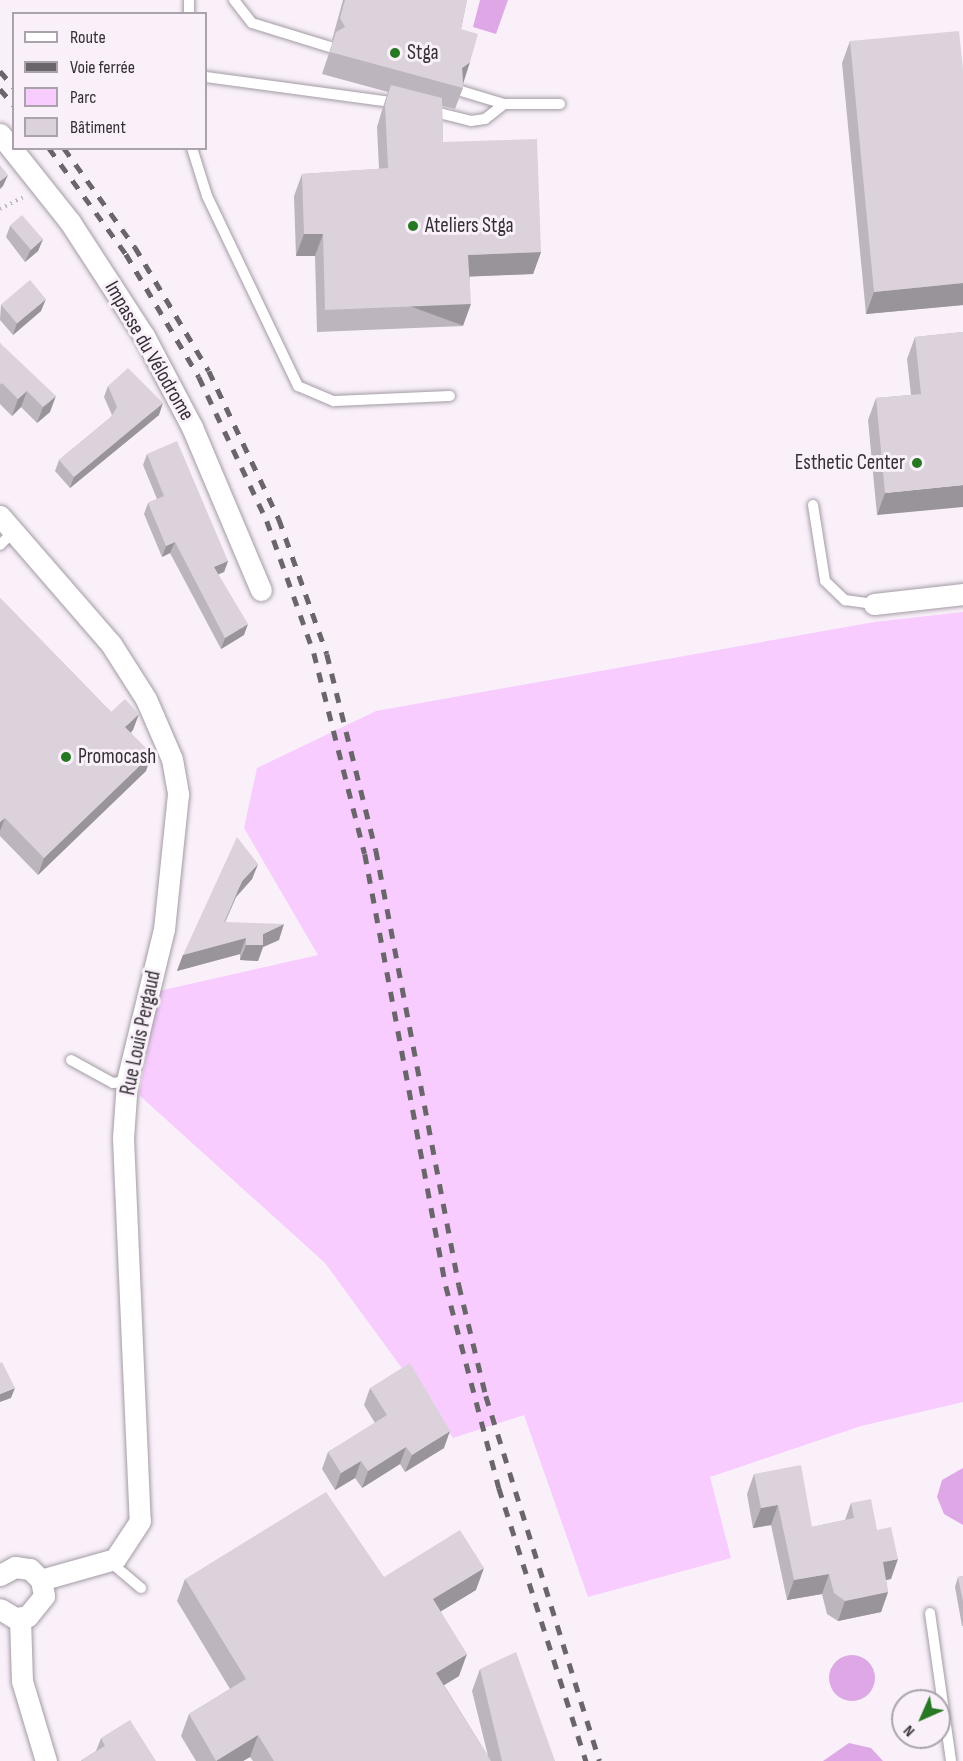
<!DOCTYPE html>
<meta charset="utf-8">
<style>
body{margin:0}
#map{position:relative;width:963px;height:1761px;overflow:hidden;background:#f9f0fa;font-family:"Sofia Sans Condensed",sans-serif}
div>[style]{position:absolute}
.green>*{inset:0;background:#f8ccff}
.water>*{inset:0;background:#dea8e6}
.round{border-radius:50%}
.path>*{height:4px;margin-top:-2px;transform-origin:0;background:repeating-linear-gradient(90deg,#beb6be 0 1.5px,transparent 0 6px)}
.roads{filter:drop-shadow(0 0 2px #a39ba4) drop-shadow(0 0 2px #a39ba4)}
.lane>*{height:10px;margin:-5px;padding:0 5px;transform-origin:5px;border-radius:5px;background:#fff}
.street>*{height:21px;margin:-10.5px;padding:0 10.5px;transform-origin:10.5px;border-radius:10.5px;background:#fff}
.rail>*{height:4.5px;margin-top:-2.25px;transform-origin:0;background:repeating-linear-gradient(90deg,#6a656a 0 10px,transparent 0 20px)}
.wall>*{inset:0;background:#bcb5bd}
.shaded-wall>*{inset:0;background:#99939a;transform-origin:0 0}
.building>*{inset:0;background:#dbd2dc;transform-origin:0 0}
.dots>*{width:16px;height:16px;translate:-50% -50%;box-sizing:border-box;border:3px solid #f9f0fa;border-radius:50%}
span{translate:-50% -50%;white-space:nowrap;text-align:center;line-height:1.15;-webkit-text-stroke:6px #f9f0fa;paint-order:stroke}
.poi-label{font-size:21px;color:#343034}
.left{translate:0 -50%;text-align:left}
.right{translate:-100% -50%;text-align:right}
.street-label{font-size:21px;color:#343034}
.legend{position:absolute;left:12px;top:12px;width:195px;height:138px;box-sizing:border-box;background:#f9f0fa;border:2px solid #aaa3ab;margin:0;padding:8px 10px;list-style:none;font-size:18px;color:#343034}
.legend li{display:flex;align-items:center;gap:12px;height:30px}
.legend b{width:30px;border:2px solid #aaa3ab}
.north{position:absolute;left:891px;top:1689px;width:60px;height:60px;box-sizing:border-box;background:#f9f0fa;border:2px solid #aaa3ab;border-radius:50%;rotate:225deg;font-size:16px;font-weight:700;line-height:24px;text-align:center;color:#343034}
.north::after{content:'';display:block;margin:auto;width:21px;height:27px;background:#277822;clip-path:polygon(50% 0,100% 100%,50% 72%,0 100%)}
</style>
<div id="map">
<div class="green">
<i style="clip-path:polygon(963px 612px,963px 1402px,861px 1426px,710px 1477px,731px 1558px,588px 1597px,524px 1415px,453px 1438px,325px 1263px,139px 1095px,159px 991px,318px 955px,244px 828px,257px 768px,376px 711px,874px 622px)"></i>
</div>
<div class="water">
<i style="clip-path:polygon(480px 0,508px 0,496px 34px,473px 27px)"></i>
<i style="clip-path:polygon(963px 1468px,963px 1525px,944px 1514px,937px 1497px,942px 1480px)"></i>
<i class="round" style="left:829px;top:1655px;width:46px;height:46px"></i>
<i style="clip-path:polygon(849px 1743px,871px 1748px,883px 1761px,823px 1761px)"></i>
</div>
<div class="path">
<i style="left:0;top:209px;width:27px;rotate:-27deg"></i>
</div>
<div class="roads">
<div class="lane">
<i style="left:234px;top:0;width:29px;rotate:52deg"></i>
<i style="left:252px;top:23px;width:82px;rotate:17.1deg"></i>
<i style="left:189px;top:14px;width:14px;rotate:-90deg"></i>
<i style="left:206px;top:77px;width:194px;rotate:7.7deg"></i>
<i style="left:461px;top:91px;width:45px;rotate:16.8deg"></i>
<i style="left:504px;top:104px;width:56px"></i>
<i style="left:431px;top:111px;width:41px;rotate:14deg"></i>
<i style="left:471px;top:121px;width:14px;rotate:-8deg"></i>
<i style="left:485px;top:119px;width:24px;rotate:-38deg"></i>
<i style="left:192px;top:148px;width:50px;rotate:72.6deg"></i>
<i style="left:207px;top:196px;width:211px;rotate:64.4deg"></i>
<i style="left:298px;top:386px;width:39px;rotate:23deg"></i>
<i style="left:334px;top:401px;width:116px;rotate:-2.5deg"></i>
<i style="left:813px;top:505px;width:77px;rotate:81deg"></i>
<i style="left:825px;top:581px;width:28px;rotate:44deg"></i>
<i style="left:845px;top:600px;width:29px;rotate:8deg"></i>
<i style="left:0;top:545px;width:20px;rotate:-45deg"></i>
<i style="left:71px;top:1060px;width:48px;rotate:28.7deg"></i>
<i style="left:113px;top:1083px;width:14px;rotate:-8deg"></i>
<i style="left:109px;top:1561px;width:42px;rotate:40.2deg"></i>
<i style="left:930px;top:1613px;width:149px;rotate:81.9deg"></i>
</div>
<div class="street">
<i style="left:0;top:134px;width:112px;rotate:51.5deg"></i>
<i style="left:70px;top:222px;width:136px;rotate:57deg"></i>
<i style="left:144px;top:336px;width:103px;rotate:62.2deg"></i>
<i style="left:192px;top:427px;width:177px;rotate:67.1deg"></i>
<i style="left:0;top:516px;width:169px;rotate:49.1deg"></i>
<i style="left:111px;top:644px;width:65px;rotate:57.5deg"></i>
<i style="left:146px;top:699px;width:65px;rotate:66.6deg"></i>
<i style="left:172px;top:759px;width:36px;rotate:80deg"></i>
<i style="left:178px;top:794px;width:136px;rotate:95.9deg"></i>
<i style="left:164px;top:929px;width:156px;rotate:103.7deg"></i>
<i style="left:127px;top:1081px;width:57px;rotate:94deg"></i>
<i style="left:123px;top:1138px;width:383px;rotate:87.5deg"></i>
<i style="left:140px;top:1521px;width:45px;rotate:123.3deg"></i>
<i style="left:115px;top:1559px;width:77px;rotate:164.2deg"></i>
<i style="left:874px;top:604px;width:90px;rotate:-6.4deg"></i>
<i style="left:0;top:1575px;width:17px;rotate:-28deg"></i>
<i style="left:15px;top:1567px;width:15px;rotate:8deg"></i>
<i style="left:30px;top:1569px;width:16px;rotate:45deg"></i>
<i style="left:41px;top:1580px;width:16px;rotate:79deg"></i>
<i style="left:44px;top:1596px;width:26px;rotate:129deg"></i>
<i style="left:28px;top:1616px;width:13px;rotate:171deg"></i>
<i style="left:15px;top:1618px;width:17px;rotate:-149deg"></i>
<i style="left:20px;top:1618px;width:63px;rotate:88.2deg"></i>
<i style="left:22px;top:1681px;width:84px;rotate:73.3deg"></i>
</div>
</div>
<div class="rail">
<i style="left:0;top:71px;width:21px;rotate:49deg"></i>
<i style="left:0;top:89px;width:21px;rotate:49deg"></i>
<i style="left:49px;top:148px;width:131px;rotate:54deg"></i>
<i style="left:126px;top:254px;width:143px;rotate:59.3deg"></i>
<i style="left:199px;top:377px;width:159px;rotate:64.7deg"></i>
<i style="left:267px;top:521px;width:140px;rotate:70.4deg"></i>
<i style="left:314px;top:653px;width:207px;rotate:75.8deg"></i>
<i style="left:365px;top:854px;width:440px;rotate:79.4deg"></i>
<i style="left:446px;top:1286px;width:209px;rotate:75.3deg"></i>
<i style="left:499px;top:1488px;width:287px;rotate:72.3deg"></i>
<i style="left:64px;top:148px;width:122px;rotate:54.4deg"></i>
<i style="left:135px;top:247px;width:144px;rotate:59.2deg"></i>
<i style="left:209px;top:371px;width:164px;rotate:64.7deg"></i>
<i style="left:279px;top:519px;width:143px;rotate:70.4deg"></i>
<i style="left:327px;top:654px;width:202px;rotate:76deg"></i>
<i style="left:376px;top:850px;width:443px;rotate:79.2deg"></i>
<i style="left:459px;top:1285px;width:114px;rotate:76.3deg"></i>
<i style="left:486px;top:1396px;width:382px;rotate:72.7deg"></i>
</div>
<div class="wall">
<i style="clip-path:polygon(343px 0,467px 0,461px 29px,463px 88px,455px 109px,442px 106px,443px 142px,541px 252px,533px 274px,470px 276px,463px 326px,317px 332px,315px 256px,296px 256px,294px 196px,302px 174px,379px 169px,377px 127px,383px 107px,388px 92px,322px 74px,333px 41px,332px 40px)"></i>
<i style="clip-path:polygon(850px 41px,963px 69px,963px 305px,866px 314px,842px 63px)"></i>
<i style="clip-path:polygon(10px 226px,43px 239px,38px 251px,25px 262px,6px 237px)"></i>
<i style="clip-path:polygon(1px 305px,41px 311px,13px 335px,0 320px)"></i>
<i style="clip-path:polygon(963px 332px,877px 515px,868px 420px,876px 398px,911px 395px,907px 359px,915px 337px)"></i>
<i style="clip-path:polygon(0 343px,50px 412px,37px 423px,21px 407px,12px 416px,0 404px)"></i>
<i style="clip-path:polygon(108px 386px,159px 415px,70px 488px,55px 471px,59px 460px,111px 417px,112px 415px,104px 397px)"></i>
<i style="clip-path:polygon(147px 454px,228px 561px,224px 572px,218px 574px,244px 635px,221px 649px,170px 553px,162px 557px,144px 514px,148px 503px,157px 499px,143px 465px)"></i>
<i style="clip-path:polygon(0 598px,111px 712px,133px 730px,131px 732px,146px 771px,38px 875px,0 836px)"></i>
<i style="clip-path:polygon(258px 864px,252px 879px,236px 897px,225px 922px,279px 940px,263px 947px,258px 961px,240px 960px,240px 954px,177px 971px,183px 955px)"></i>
<i style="clip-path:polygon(370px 1388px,444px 1448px,405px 1472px,400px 1464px,362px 1488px,355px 1478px,335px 1490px,322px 1469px,328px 1452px,375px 1423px,364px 1405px)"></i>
<i style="clip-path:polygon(754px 1474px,812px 1527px,845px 1520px,851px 1503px,877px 1530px,891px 1579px,886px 1580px,888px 1592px,881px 1612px,838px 1621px,827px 1614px,822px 1594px,787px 1600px,771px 1525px,753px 1528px,747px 1494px)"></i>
<i style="clip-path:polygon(963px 1576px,963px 1626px,962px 1626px,955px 1587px,958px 1577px)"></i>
<i style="clip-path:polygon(384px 1577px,476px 1590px,441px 1611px,459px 1676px,444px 1685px,488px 1756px,472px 1691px,480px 1669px,555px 1761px,253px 1761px,250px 1757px,243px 1761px,196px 1761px,181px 1736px,189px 1714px,230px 1689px,177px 1601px,185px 1579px)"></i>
<i style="clip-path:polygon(101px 1738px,156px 1761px,81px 1761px,82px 1760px,96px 1751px)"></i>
</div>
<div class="shaded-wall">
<i style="clip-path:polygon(470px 62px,463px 84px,462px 68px)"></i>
<i style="clip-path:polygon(8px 175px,3px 186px,0 189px,0 181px)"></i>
<i style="clip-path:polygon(304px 234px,323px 234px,315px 256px,296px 256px)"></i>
<i style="clip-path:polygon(43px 239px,38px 251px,25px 262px,30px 251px)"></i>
<i style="clip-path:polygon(541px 252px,533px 274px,460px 277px,468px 255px)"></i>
<i style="clip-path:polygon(963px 283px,963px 305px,866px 314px,874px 292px)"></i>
<i style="clip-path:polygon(46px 299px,41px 311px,13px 335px,17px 323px)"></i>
<i style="left:471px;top:304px;width:23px;height:146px;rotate:110deg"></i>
<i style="clip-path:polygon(27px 391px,21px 407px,12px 416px,18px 399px)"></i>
<i style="clip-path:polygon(56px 396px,50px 412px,37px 423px,43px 407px)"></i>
<i style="clip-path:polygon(163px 403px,159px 415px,70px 488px,74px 477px)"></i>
<i style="clip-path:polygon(963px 485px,963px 507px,877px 515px,885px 493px)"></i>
<i style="clip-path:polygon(175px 542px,170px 553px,162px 557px,166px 546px)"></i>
<i style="clip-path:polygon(228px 561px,224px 572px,210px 578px,214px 567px)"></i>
<i style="clip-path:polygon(248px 624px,244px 635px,221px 649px,225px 638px)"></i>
<i style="clip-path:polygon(139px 714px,133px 730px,119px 744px,125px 727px)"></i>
<i style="clip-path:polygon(152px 754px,146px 771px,38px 875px,44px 858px)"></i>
<i style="clip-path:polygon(5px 818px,0 831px,0 822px)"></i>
<i style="clip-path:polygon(258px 864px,252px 879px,236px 897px,219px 937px,242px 881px)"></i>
<i style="clip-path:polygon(284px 924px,279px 940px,263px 947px,258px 961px,240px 960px,246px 945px,263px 934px)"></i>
<i style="clip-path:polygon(246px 938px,240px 954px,177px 971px,183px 955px)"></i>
<i style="clip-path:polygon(15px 1388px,11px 1398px,0 1402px,0 1394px)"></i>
<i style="clip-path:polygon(450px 1431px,444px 1448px,405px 1472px,412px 1455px)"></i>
<i style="clip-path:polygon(406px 1447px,400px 1464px,362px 1488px,368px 1471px)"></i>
<i style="clip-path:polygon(361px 1461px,355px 1478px,335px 1490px,341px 1473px)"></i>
<i style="clip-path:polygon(778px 1505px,771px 1525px,753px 1528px,761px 1508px)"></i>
<i style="clip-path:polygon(898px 1559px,891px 1579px,876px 1582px,883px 1562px)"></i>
<i style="clip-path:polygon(484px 1568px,476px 1590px,425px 1621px,433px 1599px)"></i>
<i style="clip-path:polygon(829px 1574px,822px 1594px,787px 1600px,794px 1580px)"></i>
<i style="clip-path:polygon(888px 1592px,881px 1612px,838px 1621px,845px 1601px)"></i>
<i style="clip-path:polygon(467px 1654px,459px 1676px,428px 1695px,436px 1673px)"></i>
<i style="clip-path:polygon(258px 1735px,250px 1757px,243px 1761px,216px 1761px)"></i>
</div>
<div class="building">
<i style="clip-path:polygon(345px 0,467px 0,461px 29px,478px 34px,470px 62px,462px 68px,463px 88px,330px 52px,336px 32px,345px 27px,340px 18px)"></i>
<i style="clip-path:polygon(959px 31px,963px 69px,963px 283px,874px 292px,850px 41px)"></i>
<i style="clip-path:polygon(391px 85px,442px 98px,443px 142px,537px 139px,541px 252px,468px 255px,471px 304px,325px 310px,323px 234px,304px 234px,302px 174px,388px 168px,385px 105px)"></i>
<i style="clip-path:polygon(0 165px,8px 175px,0 181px)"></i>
<i style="left:22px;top:215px;width:32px;height:16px;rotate:49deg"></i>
<i style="left:30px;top:280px;width:25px;height:38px;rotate:50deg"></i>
<i style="clip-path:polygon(963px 332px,963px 485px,885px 493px,876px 398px,921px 394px,915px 337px)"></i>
<i style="clip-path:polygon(0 343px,56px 396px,43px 407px,27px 391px,18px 399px,2px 383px,0 385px)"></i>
<i style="clip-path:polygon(128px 368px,163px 403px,74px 477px,59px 460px,111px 417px,117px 407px,108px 386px)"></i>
<i style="clip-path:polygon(177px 441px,228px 561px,214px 567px,248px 624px,225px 638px,175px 542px,166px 546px,148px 503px,164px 496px,147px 454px)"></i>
<i style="clip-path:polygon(0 598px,111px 712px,125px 699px,139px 714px,125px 727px,152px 754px,44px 858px,5px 818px,0 822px)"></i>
<i style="clip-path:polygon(237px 837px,258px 864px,242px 881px,224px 922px,284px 924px,263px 934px,263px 945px,246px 945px,246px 938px,183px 955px)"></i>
<i style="clip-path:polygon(2px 1362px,15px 1388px,0 1394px,0 1363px)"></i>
<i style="clip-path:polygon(410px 1363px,450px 1431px,412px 1455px,406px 1447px,368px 1471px,361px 1461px,341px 1473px,328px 1452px,387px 1415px,370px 1388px)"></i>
<i style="clip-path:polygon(801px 1465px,812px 1527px,854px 1518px,851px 1503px,871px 1499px,877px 1530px,891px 1527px,898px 1559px,883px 1562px,888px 1592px,845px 1601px,834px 1593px,829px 1574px,794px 1580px,778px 1505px,761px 1508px,754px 1474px)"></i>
<i style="clip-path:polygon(326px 1492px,384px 1577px,460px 1530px,484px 1568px,433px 1599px,467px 1654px,436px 1673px,491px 1761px,274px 1761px,258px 1735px,216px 1761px,189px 1714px,246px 1679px,185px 1579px)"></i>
<i style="clip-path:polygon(963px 1576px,963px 1602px,958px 1577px)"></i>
<i style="clip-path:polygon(516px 1652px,555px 1761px,502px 1761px,480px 1669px)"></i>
<i style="clip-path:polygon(130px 1720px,156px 1761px,83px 1761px,82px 1760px,105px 1746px,101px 1738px)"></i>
</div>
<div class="dots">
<i style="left:395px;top:53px;background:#277822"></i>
<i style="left:413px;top:226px;background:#277822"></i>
<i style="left:917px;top:463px;background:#277822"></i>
<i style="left:66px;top:757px;background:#277822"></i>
</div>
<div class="poi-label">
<span class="left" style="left:407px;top:53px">Stga</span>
<span class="left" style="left:425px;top:226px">Ateliers Stga</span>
<span class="right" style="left:905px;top:463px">Esthetic Center</span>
<span class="left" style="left:78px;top:757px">Promocash</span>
</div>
<div class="street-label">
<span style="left:149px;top:351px;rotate:60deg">Impasse du Vélodrome</span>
<span style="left:141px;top:1033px;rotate:-78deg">Rue Louis Pergaud</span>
</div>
<ul class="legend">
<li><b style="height:8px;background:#fff"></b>Route</li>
<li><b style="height:8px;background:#6a656a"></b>Voie ferrée</li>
<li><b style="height:16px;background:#f8ccff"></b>Parc</li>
<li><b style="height:16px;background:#dbd2dc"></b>Bâtiment</li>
</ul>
<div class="north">N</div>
</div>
